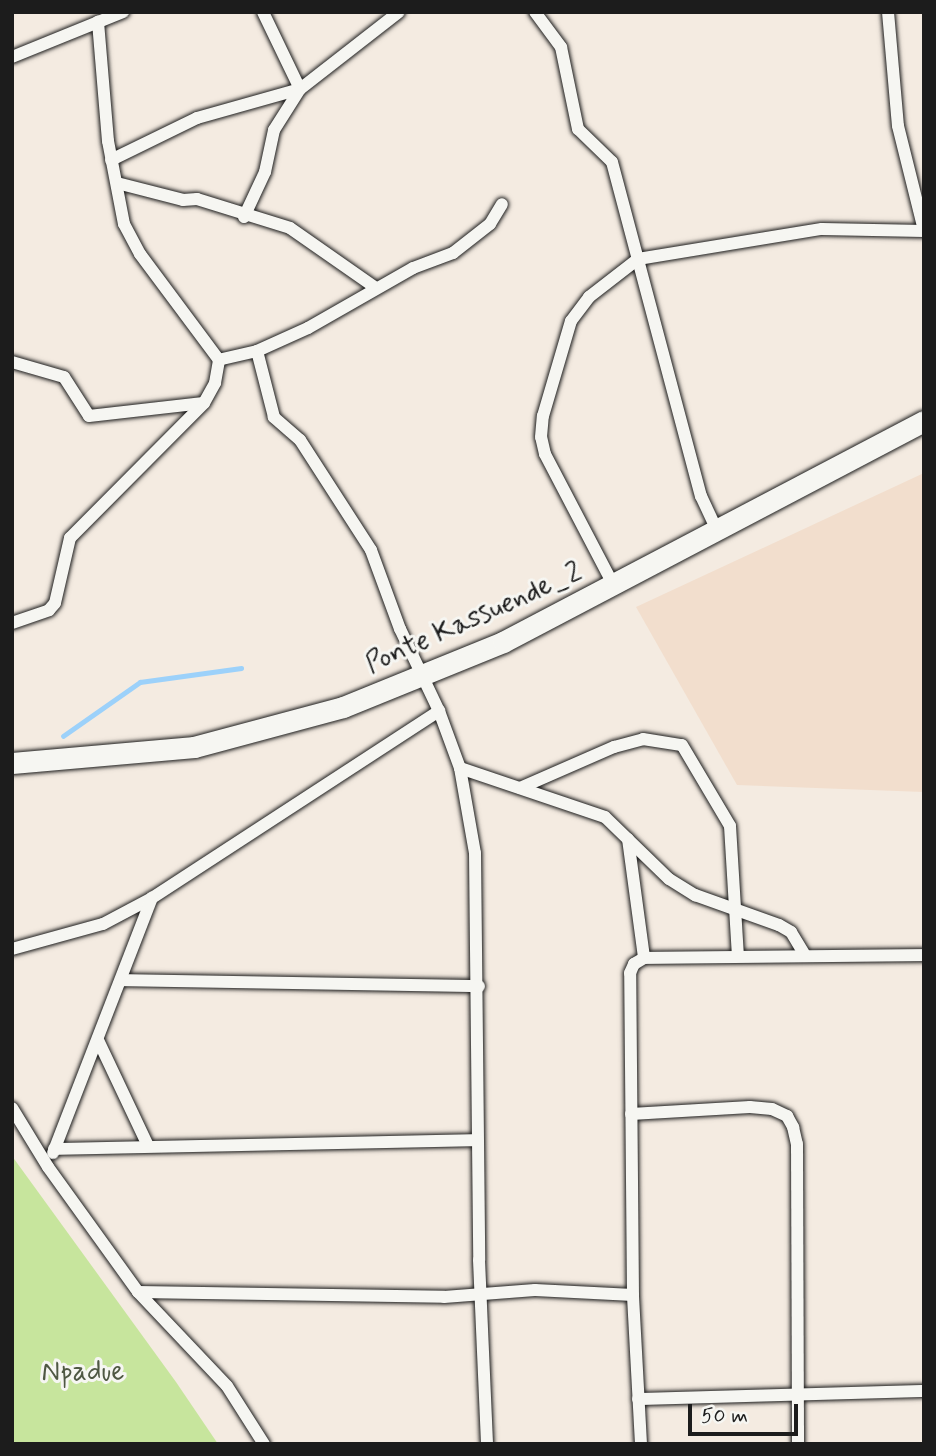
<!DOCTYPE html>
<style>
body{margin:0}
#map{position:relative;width:936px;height:1456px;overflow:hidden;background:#f4ebe1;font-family:Mynerve,sans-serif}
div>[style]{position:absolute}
.built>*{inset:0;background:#f2decd}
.green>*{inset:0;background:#c7e59d}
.stream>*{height:4.5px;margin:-2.25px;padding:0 2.25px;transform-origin:2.25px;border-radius:2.25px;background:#9cd1fa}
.roads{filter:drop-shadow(0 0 2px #1c1c1c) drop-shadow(0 0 2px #1c1c1c)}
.minor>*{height:12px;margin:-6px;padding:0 6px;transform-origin:6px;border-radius:6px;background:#f6f6f2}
.trunk>*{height:21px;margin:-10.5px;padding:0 10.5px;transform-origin:10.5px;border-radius:10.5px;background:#f6f6f2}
span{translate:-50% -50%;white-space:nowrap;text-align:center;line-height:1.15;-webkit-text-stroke:6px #f6f6f2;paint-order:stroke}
.street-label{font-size:28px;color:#1c1c1c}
.park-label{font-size:28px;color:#4f5843}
.frame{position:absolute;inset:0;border:14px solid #1c1c1c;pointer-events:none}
.scale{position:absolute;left:688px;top:1404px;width:110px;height:32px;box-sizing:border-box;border:4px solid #1c1c1c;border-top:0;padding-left:9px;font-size:21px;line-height:24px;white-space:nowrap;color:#1c1c1c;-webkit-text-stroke:5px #f6f6f2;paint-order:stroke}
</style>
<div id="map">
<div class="built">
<i style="clip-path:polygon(924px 473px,924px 792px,737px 785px,636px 607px)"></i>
</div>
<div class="green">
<i style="clip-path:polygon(12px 1156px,176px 1382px,218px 1444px,12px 1444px)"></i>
</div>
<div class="stream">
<i style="left:63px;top:736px;width:94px;rotate:-35deg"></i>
<i style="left:140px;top:682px;width:102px;rotate:-7.9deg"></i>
</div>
<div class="roads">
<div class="minor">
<i style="left:535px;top:12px;width:44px;rotate:53.4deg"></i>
<i style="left:561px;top:47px;width:84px;rotate:78.3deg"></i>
<i style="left:578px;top:129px;width:47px;rotate:44.1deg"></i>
<i style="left:612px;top:162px;width:346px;rotate:75.1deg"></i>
<i style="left:701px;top:496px;width:38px;rotate:65deg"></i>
<i style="left:888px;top:12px;width:114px;rotate:85deg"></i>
<i style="left:898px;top:126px;width:107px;rotate:76deg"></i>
<i style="left:12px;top:57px;width:120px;rotate:-22.1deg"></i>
<i style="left:111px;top:160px;width:96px;rotate:-26deg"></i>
<i style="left:197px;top:118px;width:107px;rotate:-15.7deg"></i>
<i style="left:300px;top:89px;width:125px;rotate:-37.9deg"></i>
<i style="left:117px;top:183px;width:68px;rotate:14.4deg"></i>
<i style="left:183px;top:200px;width:14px;rotate:-4deg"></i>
<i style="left:197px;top:199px;width:97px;rotate:17.3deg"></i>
<i style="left:290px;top:228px;width:105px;rotate:34.9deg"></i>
<i style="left:244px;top:217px;width:50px;rotate:-65deg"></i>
<i style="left:265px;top:172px;width:43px;rotate:-77.9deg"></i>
<i style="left:274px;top:130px;width:49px;rotate:-57.6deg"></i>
<i style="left:300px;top:89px;width:85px;rotate:-115.7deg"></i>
<i style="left:257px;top:351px;width:56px;rotate:-24.3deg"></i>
<i style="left:308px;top:328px;width:121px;rotate:-29.7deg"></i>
<i style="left:413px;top:268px;width:43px;rotate:-20.6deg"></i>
<i style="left:453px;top:253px;width:47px;rotate:-38.1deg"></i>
<i style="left:490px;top:224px;width:23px;rotate:-59deg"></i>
<i style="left:12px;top:362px;width:54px;rotate:16.1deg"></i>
<i style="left:64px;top:377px;width:46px;rotate:57.3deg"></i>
<i style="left:89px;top:416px;width:115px;rotate:-6.5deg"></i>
<i style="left:614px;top:586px;width:149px;rotate:-117.6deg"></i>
<i style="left:545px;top:454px;width:17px;rotate:-103deg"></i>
<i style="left:541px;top:437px;width:21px;rotate:-85deg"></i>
<i style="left:543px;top:416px;width:99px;rotate:-73.6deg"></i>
<i style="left:571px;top:321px;width:30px;rotate:-53deg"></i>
<i style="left:589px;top:297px;width:62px;rotate:-37.8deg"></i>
<i style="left:638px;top:259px;width:186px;rotate:-9.3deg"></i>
<i style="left:822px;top:229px;width:102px;rotate:1.1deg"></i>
<i style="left:12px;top:623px;width:39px;rotate:-19deg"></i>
<i style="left:49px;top:610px;width:9px;rotate:-49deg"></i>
<i style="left:55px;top:603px;width:67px;rotate:-77deg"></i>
<i style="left:70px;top:538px;width:190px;rotate:-45.2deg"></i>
<i style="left:204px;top:403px;width:23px;rotate:-61deg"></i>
<i style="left:215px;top:383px;width:23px;rotate:-80deg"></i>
<i style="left:219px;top:360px;width:132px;rotate:-126.7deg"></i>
<i style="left:140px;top:254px;width:34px;rotate:-118deg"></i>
<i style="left:124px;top:224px;width:85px;rotate:-100.9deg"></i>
<i style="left:108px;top:141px;width:120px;rotate:-94.8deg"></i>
<i style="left:439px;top:711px;width:61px;rotate:69.8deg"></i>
<i style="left:460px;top:768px;width:86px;rotate:80deg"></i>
<i style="left:475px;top:853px;width:407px;rotate:89.4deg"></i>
<i style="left:479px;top:1260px;width:184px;rotate:87.5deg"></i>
<i style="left:460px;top:768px;width:153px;rotate:18.7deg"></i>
<i style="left:605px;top:817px;width:89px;rotate:44.1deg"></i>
<i style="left:669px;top:879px;width:31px;rotate:32deg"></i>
<i style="left:695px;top:895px;width:89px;rotate:19.7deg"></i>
<i style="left:779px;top:925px;width:14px;rotate:30deg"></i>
<i style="left:791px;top:932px;width:27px;rotate:59deg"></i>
<i style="left:520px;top:788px;width:103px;rotate:-23.6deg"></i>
<i style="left:614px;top:747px;width:30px;rotate:-15deg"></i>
<i style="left:643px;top:739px;width:39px;rotate:9deg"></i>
<i style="left:682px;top:745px;width:94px;rotate:59.3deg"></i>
<i style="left:730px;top:826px;width:130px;rotate:86.5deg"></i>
<i style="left:628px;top:839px;width:120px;rotate:82.3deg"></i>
<i style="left:12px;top:949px;width:94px;rotate:-15.4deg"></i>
<i style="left:103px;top:924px;width:55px;rotate:-28deg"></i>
<i style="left:152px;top:898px;width:343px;rotate:-33.1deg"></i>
<i style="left:439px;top:711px;width:91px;rotate:-115.4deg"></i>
<i style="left:400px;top:629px;width:84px;rotate:-110.2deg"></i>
<i style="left:371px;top:550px;width:131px;rotate:-122.8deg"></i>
<i style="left:300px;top:440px;width:35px;rotate:-139deg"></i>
<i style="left:274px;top:417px;width:68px;rotate:-104.4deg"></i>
<i style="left:257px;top:351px;width:39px;rotate:167deg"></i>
<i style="left:121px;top:980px;width:358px;rotate:1deg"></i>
<i style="left:98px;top:1040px;width:117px;rotate:64.7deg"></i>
<i style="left:12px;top:1108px;width:69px;rotate:58.6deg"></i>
<i style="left:48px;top:1167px;width:154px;rotate:54.2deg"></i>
<i style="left:138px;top:1292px;width:129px;rotate:46.6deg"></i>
<i style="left:227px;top:1386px;width:69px;rotate:57.5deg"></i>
<i style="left:631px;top:1114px;width:119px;rotate:-3.4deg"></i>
<i style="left:750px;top:1107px;width:22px;rotate:5deg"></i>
<i style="left:772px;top:1109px;width:17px;rotate:25deg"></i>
<i style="left:787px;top:1116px;width:13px;rotate:61deg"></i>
<i style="left:793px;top:1127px;width:17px;rotate:77deg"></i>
<i style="left:797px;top:1144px;width:300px;rotate:89.8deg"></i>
<i style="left:54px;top:1149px;width:423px;rotate:-1.2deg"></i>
<i style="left:53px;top:1153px;width:274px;rotate:-68.8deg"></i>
<i style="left:138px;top:1292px;width:306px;rotate:0.9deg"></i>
<i style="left:444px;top:1297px;width:91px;rotate:-4.4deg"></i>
<i style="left:535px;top:1290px;width:98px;rotate:2.9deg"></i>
<i style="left:638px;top:1399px;width:286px;rotate:-1.6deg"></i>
<i style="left:641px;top:1444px;width:149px;rotate:-93.1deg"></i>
<i style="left:633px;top:1295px;width:322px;rotate:-90.5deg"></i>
<i style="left:630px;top:973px;width:10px;rotate:-66deg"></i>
<i style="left:634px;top:964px;width:12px;rotate:-31deg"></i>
<i style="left:644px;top:958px;width:280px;rotate:-0.6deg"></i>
</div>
<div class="trunk">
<i style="left:12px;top:763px;width:183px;rotate:-5deg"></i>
<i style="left:194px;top:747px;width:154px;rotate:-15deg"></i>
<i style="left:343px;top:707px;width:173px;rotate:-22.1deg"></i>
<i style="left:503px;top:642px;width:475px;rotate:-27.7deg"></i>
</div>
</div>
<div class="street-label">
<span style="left:474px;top:619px;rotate:-24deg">Ponte Kassuende_2</span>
</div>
<div class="park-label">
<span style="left:83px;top:1373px">Npadue</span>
</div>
<div class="frame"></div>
<div class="scale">50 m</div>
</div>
